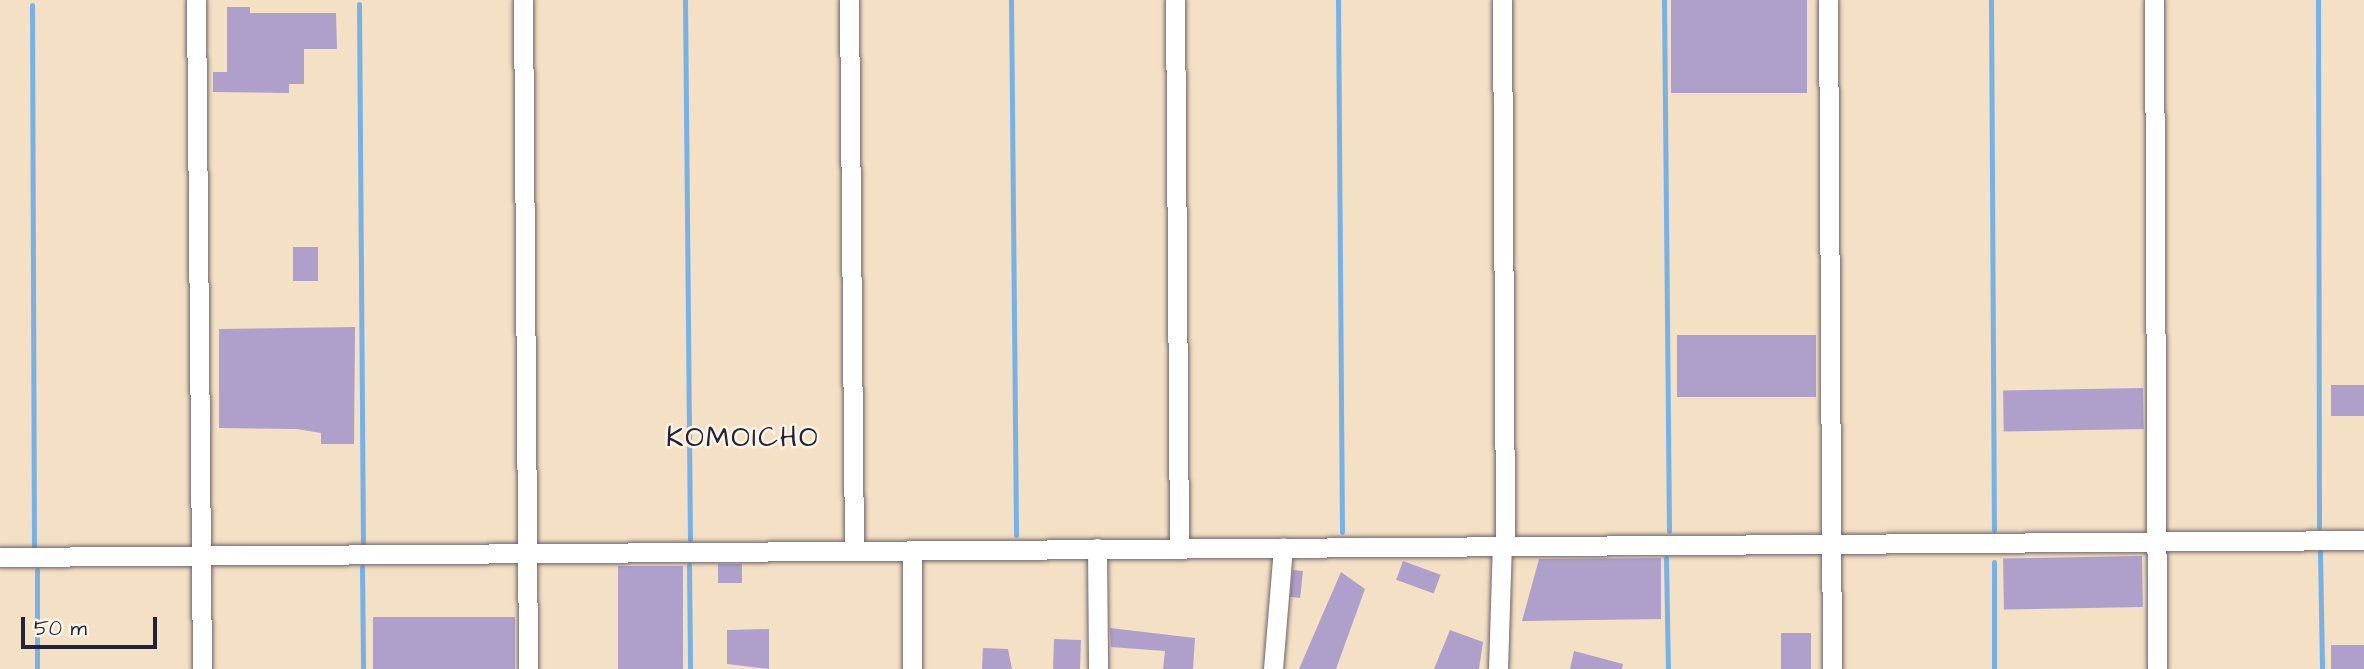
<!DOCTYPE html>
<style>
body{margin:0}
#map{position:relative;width:2364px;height:669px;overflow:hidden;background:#f4e0c4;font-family:"Architects Daughter",sans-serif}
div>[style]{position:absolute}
.stream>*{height:5px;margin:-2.5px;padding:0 2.5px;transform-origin:2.5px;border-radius:2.5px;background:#76b1e7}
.building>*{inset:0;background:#aea0ca;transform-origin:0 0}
.roads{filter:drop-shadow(0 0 2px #6c646b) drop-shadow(0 0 2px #6c646b)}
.minor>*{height:19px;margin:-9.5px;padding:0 9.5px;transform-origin:9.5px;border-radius:9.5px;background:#fff}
span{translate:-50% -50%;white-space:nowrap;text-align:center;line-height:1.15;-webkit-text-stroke:5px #fcf5e5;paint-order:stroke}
.quarter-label{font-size:28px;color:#22223b;letter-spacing:2px}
.scale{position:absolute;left:21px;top:617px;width:136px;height:32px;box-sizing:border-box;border:4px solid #22223b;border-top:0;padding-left:9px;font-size:21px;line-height:24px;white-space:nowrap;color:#22223b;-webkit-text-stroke:5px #fcf5e5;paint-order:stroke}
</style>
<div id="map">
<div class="stream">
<i style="left:685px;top:0;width:539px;rotate:89.47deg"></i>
<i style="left:1011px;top:0;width:535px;rotate:89.46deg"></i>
<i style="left:1338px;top:0;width:532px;rotate:89.57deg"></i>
<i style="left:1664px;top:0;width:531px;rotate:89.46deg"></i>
<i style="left:1991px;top:0;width:530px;rotate:89.68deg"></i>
<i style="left:2318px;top:0;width:527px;rotate:89.89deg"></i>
<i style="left:359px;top:4px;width:540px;rotate:89.58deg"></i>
<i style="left:32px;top:5px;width:542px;rotate:89.79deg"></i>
<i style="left:2320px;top:552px;width:117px;rotate:89deg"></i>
<i style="left:1666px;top:558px;width:111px;rotate:89deg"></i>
<i style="left:1994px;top:562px;width:107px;rotate:90deg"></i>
<i style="left:689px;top:565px;width:104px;rotate:89.4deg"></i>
<i style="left:362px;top:567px;width:102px;rotate:89.4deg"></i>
<i style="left:37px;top:570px;width:99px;rotate:90deg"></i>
</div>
<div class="building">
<i style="left:1671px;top:0;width:136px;height:93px"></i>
<i style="clip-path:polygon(227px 7px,250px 7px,250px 13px,336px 13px,337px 49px,304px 49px,304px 84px,289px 84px,289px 93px,213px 92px,213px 72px,227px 72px)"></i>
<i style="left:293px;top:247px;width:25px;height:34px"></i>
<i style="clip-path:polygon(355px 327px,354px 444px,321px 444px,321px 433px,297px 429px,219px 428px,219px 329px)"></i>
<i style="left:1816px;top:335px;width:62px;height:139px;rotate:90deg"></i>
<i style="left:2364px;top:385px;width:31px;height:33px;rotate:90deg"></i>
<i style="left:2143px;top:388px;width:41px;height:140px;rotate:89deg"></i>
<i style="left:2142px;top:556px;width:51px;height:139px;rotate:89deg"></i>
<i style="clip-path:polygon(1661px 558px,1661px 619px,1522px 621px,1539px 559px)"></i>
<i style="left:1403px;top:561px;width:40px;height:20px;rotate:20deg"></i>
<i style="left:718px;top:564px;width:24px;height:19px"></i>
<i style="left:683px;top:566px;width:103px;height:65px;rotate:90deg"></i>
<i style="left:1293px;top:570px;width:10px;height:27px;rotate:6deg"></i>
<i style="clip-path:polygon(1341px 572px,1365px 589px,1336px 669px,1299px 669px)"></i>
<i style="left:373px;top:617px;width:142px;height:52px"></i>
<i style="clip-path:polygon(1110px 628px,1195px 638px,1193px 669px,1163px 669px,1165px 651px,1111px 647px)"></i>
<i style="clip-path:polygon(769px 629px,769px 669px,727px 664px,727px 630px)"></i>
<i style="clip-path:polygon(1450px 630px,1483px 642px,1479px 669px,1434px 669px)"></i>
<i style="left:1781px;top:633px;width:30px;height:36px"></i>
<i style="left:1054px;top:639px;width:27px;height:30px;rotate:2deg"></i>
<i style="left:2364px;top:645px;width:24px;height:33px;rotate:90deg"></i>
<i style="clip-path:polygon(983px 648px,1008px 649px,1012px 669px,982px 669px)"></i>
<i style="clip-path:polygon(1574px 651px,1623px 664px,1622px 669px,1570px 669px)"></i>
</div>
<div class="roads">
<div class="minor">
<i style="left:196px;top:0;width:669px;rotate:89.49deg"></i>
<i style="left:523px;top:0;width:669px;rotate:89.57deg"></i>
<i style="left:849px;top:0;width:550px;rotate:89.48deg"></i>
<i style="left:1175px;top:0;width:548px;rotate:89.58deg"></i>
<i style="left:1502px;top:0;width:545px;rotate:89.68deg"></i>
<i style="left:1828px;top:0;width:669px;rotate:89.66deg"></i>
<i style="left:2154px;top:0;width:669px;rotate:89.74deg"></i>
<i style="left:1097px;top:548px;width:121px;rotate:89.5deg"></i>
<i style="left:912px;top:550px;width:119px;rotate:90deg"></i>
<i style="left:0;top:557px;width:2364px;rotate:-0.41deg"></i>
<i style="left:1273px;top:669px;width:122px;rotate:-85.3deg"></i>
<i style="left:1498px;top:669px;width:124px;rotate:-88.2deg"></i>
</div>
</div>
<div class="quarter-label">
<span style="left:743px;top:438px">KOMOICHO</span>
</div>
<div class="scale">50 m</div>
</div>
